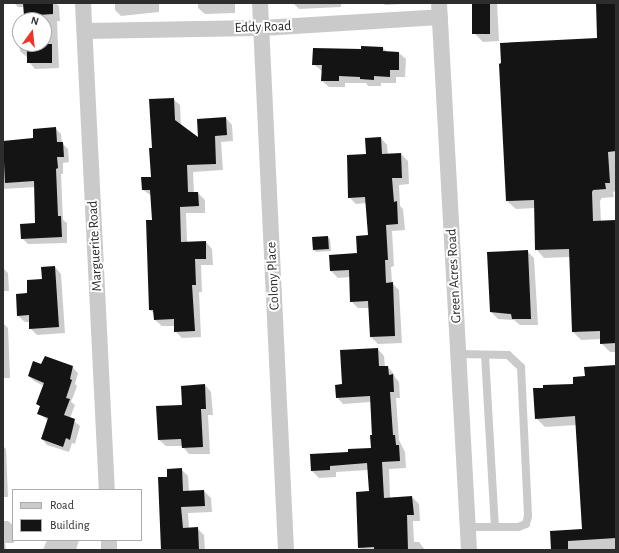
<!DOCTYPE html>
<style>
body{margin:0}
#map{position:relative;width:619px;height:553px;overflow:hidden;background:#fff;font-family:"Alegreya Sans",sans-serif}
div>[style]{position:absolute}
.shadow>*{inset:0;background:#0003}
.building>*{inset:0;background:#141414;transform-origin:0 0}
.service>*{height:8px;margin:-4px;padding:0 4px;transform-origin:4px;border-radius:4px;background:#cacaca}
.minor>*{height:16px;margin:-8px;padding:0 8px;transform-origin:8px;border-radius:8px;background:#cacaca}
span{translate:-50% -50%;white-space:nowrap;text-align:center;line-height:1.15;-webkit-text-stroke:4px #fff;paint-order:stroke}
.street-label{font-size:14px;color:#2d2d2d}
.frame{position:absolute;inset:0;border:4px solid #2d2d2d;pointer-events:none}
.legend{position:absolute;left:12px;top:489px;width:130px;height:52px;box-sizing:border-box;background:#fff;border:1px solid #ababab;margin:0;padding:5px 7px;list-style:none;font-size:12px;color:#2d2d2d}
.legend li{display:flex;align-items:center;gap:8px;height:20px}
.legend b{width:20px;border:1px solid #ababab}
.north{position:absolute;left:12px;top:12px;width:40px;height:40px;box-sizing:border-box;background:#fff;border:1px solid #ababab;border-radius:50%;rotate:15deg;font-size:11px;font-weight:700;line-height:16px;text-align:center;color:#2d2d2d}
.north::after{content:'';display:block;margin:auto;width:14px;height:18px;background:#eb3628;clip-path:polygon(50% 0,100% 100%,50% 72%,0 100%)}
</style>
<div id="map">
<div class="shadow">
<i style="clip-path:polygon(14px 3px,56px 3px,59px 6px,60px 21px,57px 21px,59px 68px,35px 69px,29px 62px,28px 58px,20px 51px,18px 28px,20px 28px,20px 44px,44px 44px,44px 20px,25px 20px,24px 7px,18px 7px)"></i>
<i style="clip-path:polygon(115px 3px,159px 3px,159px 12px,121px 16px,115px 10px)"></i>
<i style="clip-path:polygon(198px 3px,235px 3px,235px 13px,205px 14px,198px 8px)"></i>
<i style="clip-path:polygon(293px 3px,341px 3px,341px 7px,299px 9px)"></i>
<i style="clip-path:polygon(383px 3px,416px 3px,385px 5px)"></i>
<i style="clip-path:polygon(473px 3px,497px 3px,499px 41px,483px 42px,475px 34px)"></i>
<i style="clip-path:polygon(597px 3px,616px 3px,616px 191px,613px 192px,614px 197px,602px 198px,600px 201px,601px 222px,616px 221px,616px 352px,610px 352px,601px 343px,601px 339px,581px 340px,573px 332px,570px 257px,544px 258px,536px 249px,535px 208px,516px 209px,507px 201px,598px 39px)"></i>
<i style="clip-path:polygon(383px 48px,387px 52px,399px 53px,406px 59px,405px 77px,396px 77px,396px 83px,381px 83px,381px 86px,368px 86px,366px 83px,345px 83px,345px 87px,329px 87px,322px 81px,322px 71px,313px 64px,362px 50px)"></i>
<i style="clip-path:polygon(173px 99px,180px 105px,181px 126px,199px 139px,226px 118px,232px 125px,233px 141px,221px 142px,223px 170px,193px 172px,194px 193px,198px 193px,205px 200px,205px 213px,186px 213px,187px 242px,206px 242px,212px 249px,213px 265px,201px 265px,202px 292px,199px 292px,201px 337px,182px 338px,175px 331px,175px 326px,162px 326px,155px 320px,155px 314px,150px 310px,153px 221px,152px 196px,143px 190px,152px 178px,153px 149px)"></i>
<i style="clip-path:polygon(55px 128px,61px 134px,62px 143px,68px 149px,69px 162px,63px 163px,63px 174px,61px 174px,63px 220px,67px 223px,67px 243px,28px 244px,22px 238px,36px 224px,35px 187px,3px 189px,3px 167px,4px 166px,3px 142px,34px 139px)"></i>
<i style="clip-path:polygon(381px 138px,387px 145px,388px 155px,401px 154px,408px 161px,409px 184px,399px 185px,400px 206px,403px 209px,405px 230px,392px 231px,394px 266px,391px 267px,392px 283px,399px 290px,402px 343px,378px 344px,371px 337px,369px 308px,358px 308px,351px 301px,350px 277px,338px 278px,331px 271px,358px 254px,369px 236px,367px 203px,356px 204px,349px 197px,367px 155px)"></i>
<i style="clip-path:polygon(3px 194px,4px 216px,3px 216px)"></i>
<i style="clip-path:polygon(328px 237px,330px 239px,331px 251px,316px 252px,314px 250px,313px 238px)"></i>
<i style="clip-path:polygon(527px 251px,534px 258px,538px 325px,520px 325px,514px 320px,498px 319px,491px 312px)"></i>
<i style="clip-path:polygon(55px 267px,61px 274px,65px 333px,37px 335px,30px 328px,30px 322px,25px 322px,18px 316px,28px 294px)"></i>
<i style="clip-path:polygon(3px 268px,8px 273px,9px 291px,3px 291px)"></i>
<i style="clip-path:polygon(3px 323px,8px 328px,10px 378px,3px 378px)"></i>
<i style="clip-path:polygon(378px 349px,384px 356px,385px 367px,388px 367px,394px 374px,395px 377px,399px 382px,400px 398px,396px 398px,399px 440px,405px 452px,406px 468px,389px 469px,390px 498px,412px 497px,419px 504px,420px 521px,413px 521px,414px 542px,419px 542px,425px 550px,362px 550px,359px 547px,370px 492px,368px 470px,336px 472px,336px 477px,319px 478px,312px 471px,349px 453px,372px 449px,371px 402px,343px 404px,337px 397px,343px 385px)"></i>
<i style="clip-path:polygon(41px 365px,72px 367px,78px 373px,75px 384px,77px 386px,71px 402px,75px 405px,70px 418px,80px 426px,75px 444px,72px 443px,69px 452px,47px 445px,42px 439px,48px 421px,39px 413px,41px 407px,37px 404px,44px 386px,34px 381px,29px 376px)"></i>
<i style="clip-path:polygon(616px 366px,616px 550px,552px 550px,583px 530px,577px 425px,545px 427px,536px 418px,574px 385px,586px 377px)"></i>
<i style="clip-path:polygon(205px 385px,211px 392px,213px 415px,208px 415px,210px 454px,189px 454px,182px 446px,166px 446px,159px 440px,183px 406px)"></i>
<i style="clip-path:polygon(3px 446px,6px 449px,8px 497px,3px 497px)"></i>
<i style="clip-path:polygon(181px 469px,188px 476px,189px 492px,204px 491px,211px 498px,212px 512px,188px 513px,189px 529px,197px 528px,204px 535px,205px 550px,166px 550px,168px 478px)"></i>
<i style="clip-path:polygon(3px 521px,8px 521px,13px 525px,14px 543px,5px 543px,6px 549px,3px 550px)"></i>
<i style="clip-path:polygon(47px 540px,79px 540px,76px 550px,43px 550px)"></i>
</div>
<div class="building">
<i style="clip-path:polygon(23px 3px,53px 3px,53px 14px,24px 16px)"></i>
<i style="left:472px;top:3px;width:18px;height:31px"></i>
<i style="clip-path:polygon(596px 3px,616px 3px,616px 151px,608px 152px,610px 183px,605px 183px,606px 189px,593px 190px,592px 192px,593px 221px,616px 220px,616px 343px,600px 344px,600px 331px,572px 332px,569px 249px,535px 250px,534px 200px,506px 201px,499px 64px,501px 63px,500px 43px,597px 38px)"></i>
<i style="left:27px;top:44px;width:25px;height:19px"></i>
<i style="clip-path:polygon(361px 46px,383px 47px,383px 51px,399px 52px,399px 70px,390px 70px,390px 77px,374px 76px,374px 80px,360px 79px,360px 77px,339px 76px,339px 81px,321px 81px,322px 65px,312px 65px,313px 48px,361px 49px)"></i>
<i style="clip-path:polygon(174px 98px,175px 120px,198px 137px,197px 119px,226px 117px,227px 135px,215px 136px,216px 164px,187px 165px,188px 192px,198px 192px,199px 206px,180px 207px,181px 242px,206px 241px,206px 259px,195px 259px,196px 285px,192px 285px,195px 331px,174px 332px,174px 319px,154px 320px,153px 310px,149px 310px,146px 220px,152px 220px,150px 190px,142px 190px,141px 177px,151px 177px,149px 148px,152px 148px,149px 99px)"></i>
<i style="clip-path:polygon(56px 127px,57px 142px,63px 142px,64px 157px,57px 157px,58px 168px,56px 169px,58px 216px,61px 216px,62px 237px,21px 239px,20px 224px,35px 223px,34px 181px,5px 183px,3px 141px,33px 138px,33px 129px)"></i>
<i style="clip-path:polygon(381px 137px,382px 154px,401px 153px,402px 178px,392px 178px,394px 202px,397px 201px,398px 224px,386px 225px,388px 260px,385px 260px,386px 283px,393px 282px,395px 336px,370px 337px,368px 301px,350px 302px,349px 270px,330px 271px,329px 255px,357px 253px,356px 236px,368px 235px,365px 197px,348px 198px,347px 155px,366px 154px,365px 138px)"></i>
<i style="left:328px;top:236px;width:13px;height:16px;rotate:86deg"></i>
<i style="clip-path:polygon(528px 250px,531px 319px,512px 319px,511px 314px,490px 312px,487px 252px)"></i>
<i style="clip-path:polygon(55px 266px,59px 327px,29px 329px,29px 315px,17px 316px,16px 294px,27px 293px,27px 280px,42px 279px,41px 267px)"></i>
<i style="clip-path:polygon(378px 348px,379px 366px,388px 366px,389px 375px,393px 374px,394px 392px,390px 392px,393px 435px,395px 435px,396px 445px,399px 445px,400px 461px,382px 462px,384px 498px,412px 496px,414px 515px,407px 515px,408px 550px,374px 550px,374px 547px,358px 548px,356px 492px,369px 491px,367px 463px,330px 466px,330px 470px,311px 471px,310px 454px,348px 452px,348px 449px,371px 448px,370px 435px,372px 435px,370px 396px,336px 398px,335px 385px,342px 384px,340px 350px)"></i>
<i style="clip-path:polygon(45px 356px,73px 366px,70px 379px,72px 380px,66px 398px,70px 399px,64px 415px,75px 419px,70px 440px,66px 438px,63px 447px,41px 439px,48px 418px,37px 414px,40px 406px,36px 404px,44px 383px,28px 376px,33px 361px,41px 364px)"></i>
<i style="clip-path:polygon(616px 365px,616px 538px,568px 541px,568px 550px,551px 550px,550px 531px,582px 529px,575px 416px,535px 419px,533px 388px,543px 388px,543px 385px,573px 384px,573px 377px,585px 376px,584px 367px)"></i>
<i style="clip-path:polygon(205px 384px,206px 409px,201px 409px,203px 447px,182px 448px,181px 439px,158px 440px,156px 406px,182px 405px,181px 386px)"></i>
<i style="clip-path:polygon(182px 468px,183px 491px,204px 490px,205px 506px,181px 507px,183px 528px,198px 527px,199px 550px,161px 550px,158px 477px,167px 477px,167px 469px)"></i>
</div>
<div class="service">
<i style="left:459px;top:354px;width:49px;rotate:1.2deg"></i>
<i style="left:508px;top:355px;width:18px;rotate:43deg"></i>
<i style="left:521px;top:367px;width:149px;rotate:87.3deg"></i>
<i style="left:528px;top:516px;width:8px;rotate:104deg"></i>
<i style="left:526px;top:524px;width:9px;rotate:159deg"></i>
<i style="left:518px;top:527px;width:50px;rotate:180deg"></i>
<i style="left:485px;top:355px;width:172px;rotate:86.7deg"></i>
</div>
<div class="minor">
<i style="left:83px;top:3px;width:488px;rotate:87.2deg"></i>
<i style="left:260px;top:3px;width:548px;rotate:87.28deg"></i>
<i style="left:439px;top:3px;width:548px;rotate:86.86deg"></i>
<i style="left:85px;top:31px;width:177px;rotate:-1deg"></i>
<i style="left:262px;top:28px;width:178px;rotate:-3.5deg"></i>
<i style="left:109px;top:540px;width:10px;rotate:90deg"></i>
</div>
<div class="street-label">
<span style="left:263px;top:27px;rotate:-2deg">Eddy Road</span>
<span style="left:95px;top:246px;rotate:-93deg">Marguerite Road</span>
<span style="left:273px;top:276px;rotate:-93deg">Colony Place</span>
<span style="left:454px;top:276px;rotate:-93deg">Green Acres Road</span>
</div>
<div class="frame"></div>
<ul class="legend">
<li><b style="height:5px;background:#cacaca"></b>Road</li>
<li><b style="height:11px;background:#141414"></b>Building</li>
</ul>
<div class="north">N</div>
</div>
